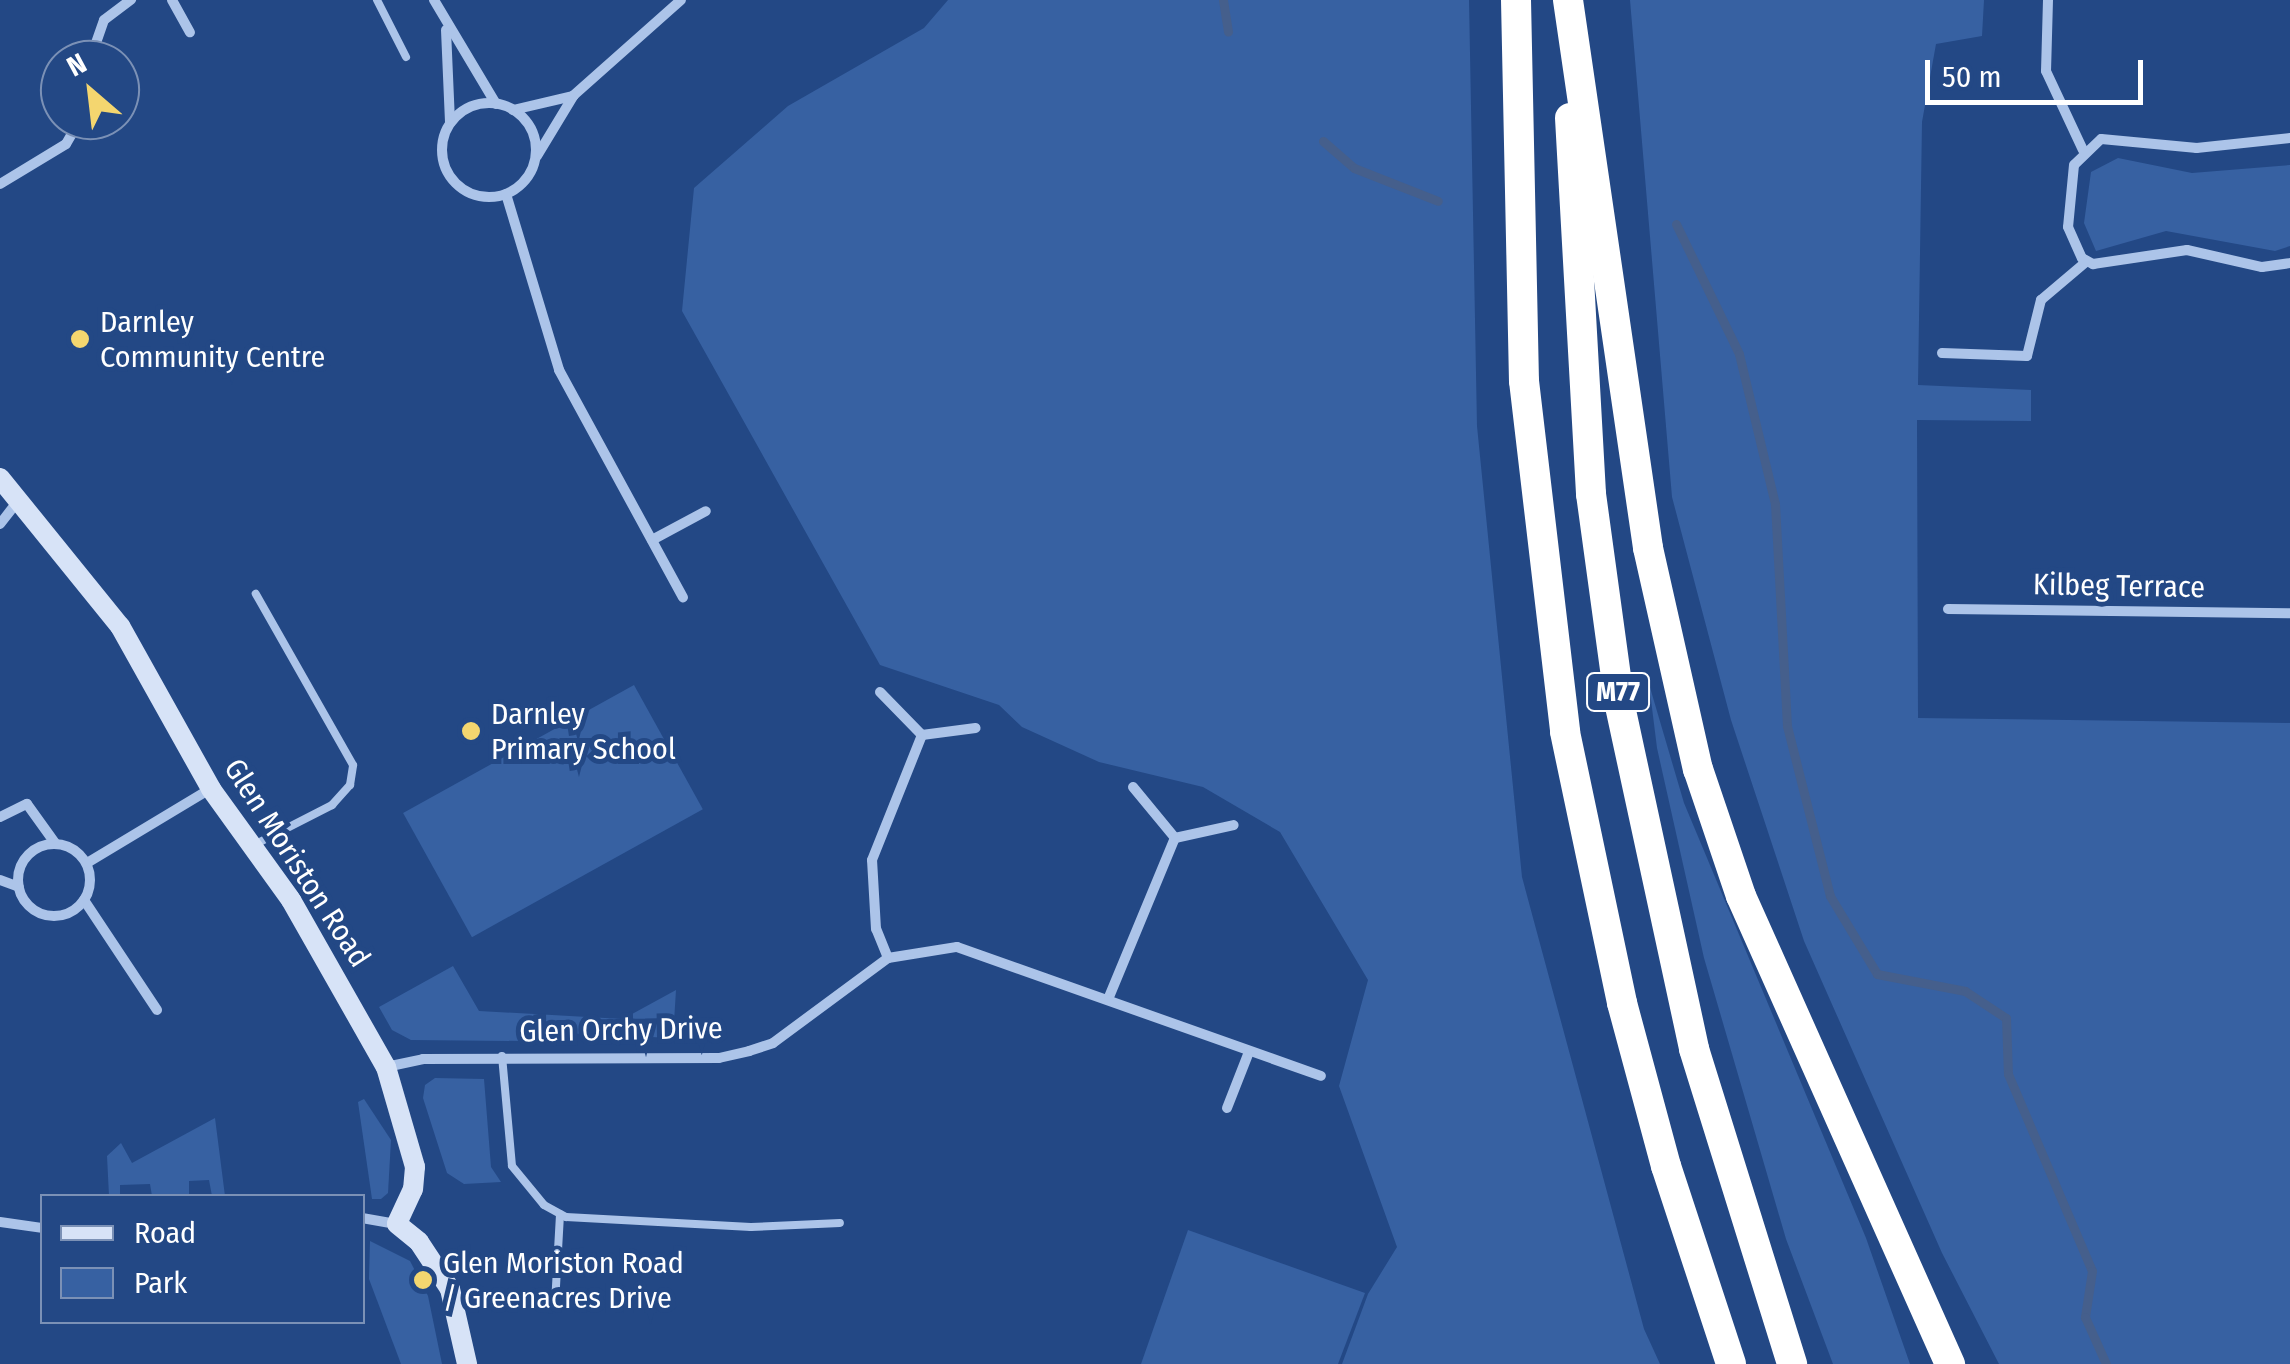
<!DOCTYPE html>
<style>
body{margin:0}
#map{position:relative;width:2290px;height:1364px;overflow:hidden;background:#234885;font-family:"Fira Sans Condensed",sans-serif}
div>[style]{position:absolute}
.green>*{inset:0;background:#3761a2;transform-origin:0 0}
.stream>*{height:9px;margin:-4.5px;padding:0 4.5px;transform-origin:4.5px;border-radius:4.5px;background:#455f8c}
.lane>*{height:8px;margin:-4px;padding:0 4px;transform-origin:4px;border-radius:4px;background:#acc4e9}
.street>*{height:10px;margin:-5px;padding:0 5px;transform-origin:5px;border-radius:5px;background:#acc4e9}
.street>.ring{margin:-5px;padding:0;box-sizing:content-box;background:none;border:10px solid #acc4e9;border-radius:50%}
.secondary>*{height:20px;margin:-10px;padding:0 10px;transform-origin:10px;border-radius:10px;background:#d7e3f7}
.highway>*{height:30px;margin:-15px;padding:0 15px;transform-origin:15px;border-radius:15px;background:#fff}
.dots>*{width:28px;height:28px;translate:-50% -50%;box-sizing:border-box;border:5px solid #234885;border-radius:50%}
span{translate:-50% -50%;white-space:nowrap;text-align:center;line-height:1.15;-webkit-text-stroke:10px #234885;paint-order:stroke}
.shield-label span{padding:2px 8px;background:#234885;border:2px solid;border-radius:8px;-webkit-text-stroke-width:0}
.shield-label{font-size:28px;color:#fff;font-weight:700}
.poi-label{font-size:30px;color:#fff}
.left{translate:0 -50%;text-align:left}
.street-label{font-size:30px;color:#fff}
.legend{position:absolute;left:40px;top:1194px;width:325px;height:130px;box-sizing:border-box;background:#234885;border:2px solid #7b91b6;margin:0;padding:12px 18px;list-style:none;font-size:30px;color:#fff}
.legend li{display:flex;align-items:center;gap:20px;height:50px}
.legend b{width:50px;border:2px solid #7b91b6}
.north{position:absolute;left:40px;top:40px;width:100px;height:100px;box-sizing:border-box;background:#234885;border:2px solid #7b91b6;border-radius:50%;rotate:332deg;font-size:28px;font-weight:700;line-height:40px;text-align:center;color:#fff}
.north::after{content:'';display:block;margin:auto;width:35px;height:45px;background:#f4d66f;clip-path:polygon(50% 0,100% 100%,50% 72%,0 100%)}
.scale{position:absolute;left:1925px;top:60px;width:218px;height:45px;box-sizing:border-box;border:5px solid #fff;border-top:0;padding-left:12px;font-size:30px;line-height:35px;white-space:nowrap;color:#fff;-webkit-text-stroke:8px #234885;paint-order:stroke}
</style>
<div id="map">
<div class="green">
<i style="clip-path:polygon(948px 0,1469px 0,1477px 426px,1522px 877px,1644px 1329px,1660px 1364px,1342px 1364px,1368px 1294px,1397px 1247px,1339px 1086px,1368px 980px,1280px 832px,1203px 787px,1099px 762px,1022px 727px,999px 705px,880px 665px,682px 311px,694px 188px,788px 106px,924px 28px)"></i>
<i style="clip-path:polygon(1630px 0,1984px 0,1982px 36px,1936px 44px,1922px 122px,1918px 385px,2031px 390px,2031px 421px,1917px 420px,1918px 718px,2290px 723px,2290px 1364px,1999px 1364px,1942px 1253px,1804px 941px,1731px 720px,1672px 497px)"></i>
<i style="clip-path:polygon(2118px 158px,2192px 173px,2290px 165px,2290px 246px,2275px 251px,2166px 231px,2096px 251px,2084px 223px,2091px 172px)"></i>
<i style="clip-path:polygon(1649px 684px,1684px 803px,1866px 1238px,1910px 1364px,1833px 1364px,1786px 1239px,1704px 958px,1657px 748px)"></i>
<i style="left:634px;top:685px;width:142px;height:264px;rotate:61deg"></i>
<i style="clip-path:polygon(453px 966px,479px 1011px,623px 1019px,676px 990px,673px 1038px,539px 1032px,524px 1041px,411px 1040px,392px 1030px,379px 1007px)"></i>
<i style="clip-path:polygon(435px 1078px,484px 1079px,491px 1167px,501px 1182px,464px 1184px,447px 1173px,423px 1098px,425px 1085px)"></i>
<i style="clip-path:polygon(364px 1099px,391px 1140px,388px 1193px,381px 1199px,372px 1199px,358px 1102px)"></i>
<i style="clip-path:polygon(215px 1118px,225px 1196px,212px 1196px,209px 1180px,189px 1181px,189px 1196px,152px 1196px,150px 1184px,120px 1185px,120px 1196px,109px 1196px,107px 1156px,121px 1143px,132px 1163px)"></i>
<i style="clip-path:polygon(1188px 1230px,1365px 1293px,1338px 1364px,1141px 1364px)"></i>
<i style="clip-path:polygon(370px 1241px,410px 1261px,428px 1296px,442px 1364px,401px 1364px,369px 1279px)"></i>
</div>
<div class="stream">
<i style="left:1223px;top:0;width:32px;rotate:81deg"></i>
<i style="left:1323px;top:141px;width:41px;rotate:41.1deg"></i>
<i style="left:1354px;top:168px;width:90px;rotate:21.4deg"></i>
<i style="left:1676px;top:224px;width:144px;rotate:64.1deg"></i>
<i style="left:1739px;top:354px;width:154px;rotate:76.5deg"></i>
<i style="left:1775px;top:504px;width:222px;rotate:86.9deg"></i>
<i style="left:1787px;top:726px;width:175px;rotate:75.8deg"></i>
<i style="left:1830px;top:896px;width:91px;rotate:58.9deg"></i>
<i style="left:1877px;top:974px;width:90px;rotate:10.9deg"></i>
<i style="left:1965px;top:991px;width:49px;rotate:33.4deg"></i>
<i style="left:2006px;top:1018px;width:56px;rotate:88deg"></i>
<i style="left:2008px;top:1074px;width:214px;rotate:66.9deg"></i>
<i style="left:2092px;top:1271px;width:47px;rotate:98.7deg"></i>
<i style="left:2085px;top:1317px;width:51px;rotate:65.9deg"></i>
</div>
<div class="lane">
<i style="left:377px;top:0;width:64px;rotate:63deg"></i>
<i style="left:254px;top:845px;width:88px;rotate:-27.1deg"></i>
<i style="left:332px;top:805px;width:27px;rotate:-48deg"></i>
<i style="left:350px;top:785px;width:20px;rotate:-81deg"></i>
<i style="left:353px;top:765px;width:197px;rotate:-119.6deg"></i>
<i style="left:502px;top:1056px;width:110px;rotate:84.8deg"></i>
<i style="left:512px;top:1166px;width:50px;rotate:50.6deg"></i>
<i style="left:544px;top:1205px;width:25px;rotate:29deg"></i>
<i style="left:566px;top:1217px;width:185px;rotate:3.1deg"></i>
<i style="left:751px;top:1227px;width:89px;rotate:-2.6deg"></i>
<i style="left:555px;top:1304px;width:90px;rotate:-86.8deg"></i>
</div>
<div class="street">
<i style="left:172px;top:0;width:37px;rotate:61deg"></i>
<i style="left:434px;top:0;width:121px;rotate:59.2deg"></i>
<i style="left:2048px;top:0;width:71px;rotate:91.6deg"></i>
<i style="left:2046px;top:71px;width:87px;rotate:64.9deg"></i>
<i style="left:446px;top:30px;width:93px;rotate:87.5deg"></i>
<i style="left:90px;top:60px;width:42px;rotate:-70.7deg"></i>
<i style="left:104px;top:20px;width:34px;rotate:-37deg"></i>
<i class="ring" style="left:442px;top:103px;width:84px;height:84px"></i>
<i style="left:513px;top:110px;width:62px;rotate:-13.1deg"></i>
<i style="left:2290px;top:138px;width:94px;rotate:173.9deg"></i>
<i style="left:2197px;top:148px;width:96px;rotate:-174.6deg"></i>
<i style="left:2101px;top:139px;width:37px;rotate:136deg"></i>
<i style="left:2074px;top:165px;width:62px;rotate:95.5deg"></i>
<i style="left:2068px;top:227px;width:34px;rotate:66deg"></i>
<i style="left:2082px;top:258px;width:13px;rotate:29deg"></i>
<i style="left:2093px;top:264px;width:95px;rotate:-8.5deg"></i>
<i style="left:2187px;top:250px;width:77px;rotate:12.8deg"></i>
<i style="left:2262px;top:267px;width:28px;rotate:-8deg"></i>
<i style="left:537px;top:156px;width:71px;rotate:-58.8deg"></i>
<i style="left:574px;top:95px;width:143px;rotate:-41.6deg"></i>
<i style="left:0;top:184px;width:77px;rotate:-31.2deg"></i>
<i style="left:66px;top:144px;width:28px;rotate:-60deg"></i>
<i style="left:506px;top:194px;width:184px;rotate:73.2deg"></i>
<i style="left:559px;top:370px;width:259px;rotate:61.4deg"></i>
<i style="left:1942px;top:353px;width:85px;rotate:2deg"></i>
<i style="left:2027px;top:356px;width:58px;rotate:-76deg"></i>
<i style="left:2041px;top:300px;width:60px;rotate:-40.3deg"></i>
<i style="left:0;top:524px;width:29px;rotate:-52deg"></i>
<i style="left:652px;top:540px;width:61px;rotate:-28.2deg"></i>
<i style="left:1948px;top:609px;width:342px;rotate:0.7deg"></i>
<i style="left:880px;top:692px;width:60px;rotate:45.7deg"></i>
<i style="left:922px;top:735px;width:54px;rotate:-7.4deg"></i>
<i style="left:1133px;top:787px;width:66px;rotate:50.5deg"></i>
<i style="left:1175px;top:838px;width:60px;rotate:-12.4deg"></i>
<i style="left:0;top:817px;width:30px;rotate:-26deg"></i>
<i style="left:27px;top:804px;width:48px;rotate:54.3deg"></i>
<i class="ring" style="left:18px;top:844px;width:62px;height:62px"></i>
<i style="left:87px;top:863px;width:144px;rotate:-31deg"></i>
<i style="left:0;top:880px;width:20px;rotate:20deg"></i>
<i style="left:84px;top:900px;width:132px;rotate:56.4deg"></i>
<i style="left:888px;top:958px;width:31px;rotate:-112deg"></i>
<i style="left:876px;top:929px;width:69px;rotate:-93.3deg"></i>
<i style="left:872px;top:860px;width:135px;rotate:-68.2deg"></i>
<i style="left:1109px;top:997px;width:172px;rotate:-67.5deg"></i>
<i style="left:386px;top:1067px;width:38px;rotate:-12deg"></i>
<i style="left:423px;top:1059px;width:296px;rotate:-0.2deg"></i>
<i style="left:719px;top:1058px;width:31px;rotate:-13deg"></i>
<i style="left:749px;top:1051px;width:25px;rotate:-18deg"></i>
<i style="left:773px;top:1043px;width:143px;rotate:-36.5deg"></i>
<i style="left:888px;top:958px;width:70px;rotate:-9.1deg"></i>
<i style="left:957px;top:947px;width:386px;rotate:19.5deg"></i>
<i style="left:1227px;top:1108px;width:60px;rotate:-68.6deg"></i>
<i style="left:362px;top:1218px;width:36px;rotate:10deg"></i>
<i style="left:0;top:1222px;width:42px;rotate:8.1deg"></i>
</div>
<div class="secondary">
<i style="left:0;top:478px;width:191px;rotate:51deg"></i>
<i style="left:120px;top:626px;width:187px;rotate:60.8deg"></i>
<i style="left:211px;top:789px;width:137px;rotate:54.2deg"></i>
<i style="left:291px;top:900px;width:192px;rotate:60.4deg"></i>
<i style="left:386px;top:1067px;width:104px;rotate:73.8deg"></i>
<i style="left:415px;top:1167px;width:22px;rotate:95deg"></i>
<i style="left:413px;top:1189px;width:38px;rotate:115deg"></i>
<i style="left:397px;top:1224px;width:28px;rotate:39deg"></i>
<i style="left:419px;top:1242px;width:56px;rotate:56.6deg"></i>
<i style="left:450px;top:1289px;width:77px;rotate:77.2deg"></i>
</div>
<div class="highway">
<i style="left:1516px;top:0;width:381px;rotate:88.8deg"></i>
<i style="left:1524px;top:381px;width:353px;rotate:83.3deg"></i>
<i style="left:1565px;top:732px;width:277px;rotate:78.1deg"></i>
<i style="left:1622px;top:1003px;width:169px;rotate:74.9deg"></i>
<i style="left:1666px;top:1166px;width:208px;rotate:71.8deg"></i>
<i style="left:1568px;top:0;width:554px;rotate:81.69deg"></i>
<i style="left:1648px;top:548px;width:227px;rotate:77.3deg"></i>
<i style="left:1698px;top:769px;width:134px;rotate:71.3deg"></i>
<i style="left:1741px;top:896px;width:513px;rotate:65.94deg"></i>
<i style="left:1570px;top:118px;width:377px;rotate:86.8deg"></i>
<i style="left:1591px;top:494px;width:214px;rotate:82.2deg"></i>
<i style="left:1620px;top:706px;width:351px;rotate:77.8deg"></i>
<i style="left:1694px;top:1049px;width:330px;rotate:72.7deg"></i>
</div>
<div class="dots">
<i style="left:80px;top:339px;background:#f4d66f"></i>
<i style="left:471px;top:731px;background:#f4d66f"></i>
<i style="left:423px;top:1280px;background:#f4d66f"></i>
</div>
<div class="shield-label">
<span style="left:1618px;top:692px">M77</span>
</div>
<div class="poi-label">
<span class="left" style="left:100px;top:339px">Darnley<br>Community Centre</span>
<span class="left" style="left:491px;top:731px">Darnley<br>Primary School</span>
<span class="left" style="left:443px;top:1280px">Glen Moriston Road<br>/ Greenacres Drive</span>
</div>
<div class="street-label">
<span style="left:2119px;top:586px;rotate:1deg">Kilbeg Terrace</span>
<span style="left:297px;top:863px;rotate:57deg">Glen Moriston Road</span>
<span style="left:621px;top:1030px;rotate:-1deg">Glen Orchy Drive</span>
</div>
<ul class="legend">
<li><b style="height:12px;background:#d7e3f7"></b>Road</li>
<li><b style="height:28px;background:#3761a2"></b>Park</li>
</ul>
<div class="north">N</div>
<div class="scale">50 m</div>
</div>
